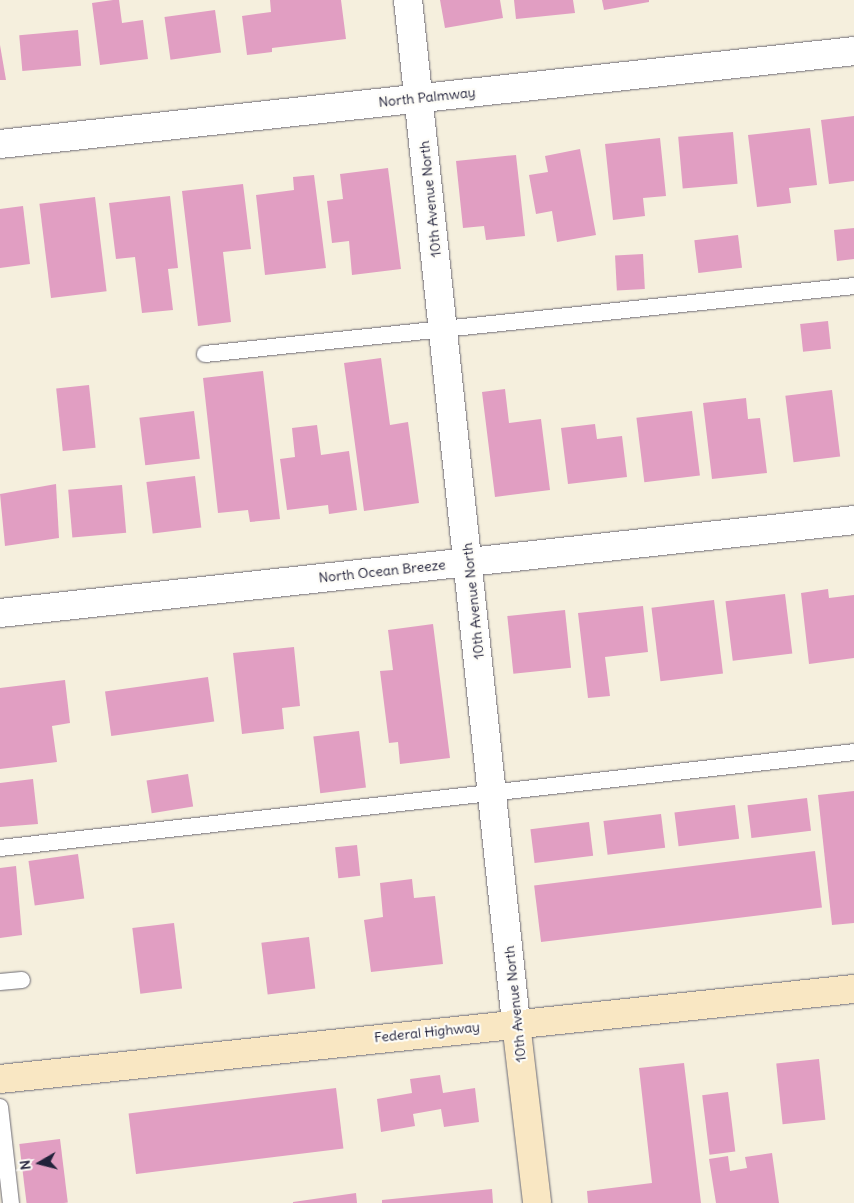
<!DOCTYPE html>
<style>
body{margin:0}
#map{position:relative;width:854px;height:1203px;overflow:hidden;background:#f5efdd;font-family:Delius,sans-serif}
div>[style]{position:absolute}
.building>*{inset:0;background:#e19ec2;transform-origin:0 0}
.roads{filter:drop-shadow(0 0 1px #6c6a74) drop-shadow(0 0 1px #6c6a74)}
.service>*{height:16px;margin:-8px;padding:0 8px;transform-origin:8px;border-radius:8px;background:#fff}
.minor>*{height:28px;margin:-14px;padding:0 14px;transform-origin:14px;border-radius:14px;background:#fff}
.secondary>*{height:28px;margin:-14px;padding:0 14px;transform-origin:14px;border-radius:14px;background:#f9e7c3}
span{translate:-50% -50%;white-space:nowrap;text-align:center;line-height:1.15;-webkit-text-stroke:4.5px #fdfcf7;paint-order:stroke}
.street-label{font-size:14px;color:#22223b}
.north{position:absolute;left:15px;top:1138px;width:50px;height:50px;-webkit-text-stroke:4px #fdfcf7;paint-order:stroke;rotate:262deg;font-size:14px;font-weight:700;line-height:20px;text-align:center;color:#22223b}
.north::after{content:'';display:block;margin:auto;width:18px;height:22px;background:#22223b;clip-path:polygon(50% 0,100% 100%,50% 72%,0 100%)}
</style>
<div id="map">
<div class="building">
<i style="clip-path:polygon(113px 0,119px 0,122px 23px,143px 20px,148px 59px,100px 65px,92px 3px)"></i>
<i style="clip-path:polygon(270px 0,341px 0,346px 39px,272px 48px,272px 52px,247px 55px,242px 16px,271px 12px)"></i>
<i style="clip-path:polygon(440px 0,500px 0,503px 18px,445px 28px)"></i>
<i style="clip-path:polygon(514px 0,573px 0,575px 13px,516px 19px)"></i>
<i style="clip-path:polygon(602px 0,649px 0,649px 2px,604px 10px)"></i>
<i style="left:215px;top:10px;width:43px;height:51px;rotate:82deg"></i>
<i style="left:78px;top:30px;width:36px;height:59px;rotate:85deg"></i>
<i style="clip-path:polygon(0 45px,6px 80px,0 80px)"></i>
<i style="clip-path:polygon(854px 116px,854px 181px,829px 184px,821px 120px)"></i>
<i style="clip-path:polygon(810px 128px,817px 185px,789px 188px,791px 203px,757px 207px,748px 135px)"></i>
<i style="left:733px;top:132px;width:52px;height:55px;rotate:85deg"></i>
<i style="clip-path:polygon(660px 138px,666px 196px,643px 198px,645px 216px,613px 220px,605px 144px)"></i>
<i style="clip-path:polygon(580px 149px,596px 235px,557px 242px,552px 211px,536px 214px,529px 175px,548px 172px,545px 156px)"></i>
<i style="clip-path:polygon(516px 155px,525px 236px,486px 240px,484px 226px,463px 228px,456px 161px)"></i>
<i style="clip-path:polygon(388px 168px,401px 269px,352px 275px,349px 241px,332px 243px,327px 201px,343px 199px,340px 174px)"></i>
<i style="clip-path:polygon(314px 175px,326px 268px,265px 275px,256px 195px,294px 190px,293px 177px)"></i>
<i style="clip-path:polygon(243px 184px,251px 249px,223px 252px,231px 322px,198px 326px,182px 191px)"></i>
<i style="clip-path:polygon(170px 196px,178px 268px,168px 269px,173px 310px,142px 313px,135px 257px,116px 259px,109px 203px)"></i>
<i style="left:95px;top:197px;width:95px;height:56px;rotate:83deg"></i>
<i style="clip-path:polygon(23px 206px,30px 264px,0 268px,0 209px)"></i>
<i style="clip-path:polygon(854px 228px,854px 259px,837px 261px,834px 230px)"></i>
<i style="left:738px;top:235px;width:33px;height:44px;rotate:83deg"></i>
<i style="left:643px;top:254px;width:35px;height:28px;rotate:87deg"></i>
<i style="left:828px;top:321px;width:28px;height:28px;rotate:84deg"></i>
<i style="clip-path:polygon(381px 358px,390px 425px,408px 422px,419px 503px,364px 511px,344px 363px)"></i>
<i style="clip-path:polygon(263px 371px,280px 519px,250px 522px,248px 510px,218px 513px,203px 378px)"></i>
<i style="left:89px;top:385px;width:63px;height:33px;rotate:84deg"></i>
<i style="clip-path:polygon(505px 389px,509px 423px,541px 419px,550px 490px,495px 497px,482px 392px)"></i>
<i style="left:832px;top:390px;width:67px;height:47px;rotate:83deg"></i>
<i style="clip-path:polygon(746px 398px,748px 419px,760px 418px,767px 473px,712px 479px,703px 403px)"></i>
<i style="left:194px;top:411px;width:48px;height:55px;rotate:83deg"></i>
<i style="left:692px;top:411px;width:65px;height:56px;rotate:83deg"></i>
<i style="clip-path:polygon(595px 424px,597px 439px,622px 436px,627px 477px,568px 484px,561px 428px)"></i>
<i style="clip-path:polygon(317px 425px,321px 455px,349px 451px,357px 510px,329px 514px,328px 505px,287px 510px,280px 459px,295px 457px,292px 428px)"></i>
<i style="left:195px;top:476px;width:52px;height:49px;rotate:83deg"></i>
<i style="clip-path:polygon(56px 484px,59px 538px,5px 546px,0 494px)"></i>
<i style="left:122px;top:485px;width:48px;height:54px;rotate:85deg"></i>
<i style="clip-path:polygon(828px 589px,829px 598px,854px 595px,854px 658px,809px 664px,801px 593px)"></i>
<i style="left:785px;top:594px;width:60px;height:60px;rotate:83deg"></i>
<i style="left:714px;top:600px;width:74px;height:63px;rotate:83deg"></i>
<i style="clip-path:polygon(643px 606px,648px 652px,605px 657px,610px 696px,588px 698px,578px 613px)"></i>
<i style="left:565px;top:610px;width:58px;height:58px;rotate:84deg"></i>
<i style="clip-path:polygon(433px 624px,450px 758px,400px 764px,398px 742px,389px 743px,380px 671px,393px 670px,388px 630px)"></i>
<i style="clip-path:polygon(294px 647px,300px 706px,282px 708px,284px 729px,242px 734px,233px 653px)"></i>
<i style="left:208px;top:677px;width:45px;height:104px;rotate:82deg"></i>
<i style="clip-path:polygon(65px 680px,70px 723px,52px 726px,57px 762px,0 769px,0 688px)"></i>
<i style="left:359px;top:731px;width:57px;height:46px;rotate:83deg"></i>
<i style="left:188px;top:774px;width:33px;height:42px;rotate:81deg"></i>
<i style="clip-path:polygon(33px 779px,38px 824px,0 827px,0 783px)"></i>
<i style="clip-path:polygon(854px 791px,854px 923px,832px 925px,818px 795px)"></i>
<i style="left:807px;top:798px;width:33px;height:60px;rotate:83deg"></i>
<i style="left:735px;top:805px;width:34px;height:61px;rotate:83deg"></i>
<i style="left:661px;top:814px;width:34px;height:58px;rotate:83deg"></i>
<i style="left:589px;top:822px;width:34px;height:59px;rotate:83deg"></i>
<i style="left:357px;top:845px;width:31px;height:22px;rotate:84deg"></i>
<i style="left:815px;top:851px;width:57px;height:283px;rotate:83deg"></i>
<i style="left:78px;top:854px;width:45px;height:50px;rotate:82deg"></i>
<i style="clip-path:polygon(16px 866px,22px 935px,0 938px,0 868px)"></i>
<i style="clip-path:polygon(412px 879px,414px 898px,435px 896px,443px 964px,371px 972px,364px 920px,383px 917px,380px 883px)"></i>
<i style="left:174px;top:923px;width:66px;height:42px;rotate:83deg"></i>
<i style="left:309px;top:937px;width:52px;height:48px;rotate:83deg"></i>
<i style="left:819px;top:1059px;width:61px;height:43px;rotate:84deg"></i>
<i style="clip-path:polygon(684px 1063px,701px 1203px,588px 1203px,587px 1191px,652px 1183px,639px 1068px)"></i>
<i style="clip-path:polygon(440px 1075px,443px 1093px,475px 1088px,479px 1122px,444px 1127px,441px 1109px,413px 1114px,415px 1126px,381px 1132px,377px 1099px,412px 1093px,410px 1079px)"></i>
<i style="left:336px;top:1088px;width:61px;height:209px;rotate:83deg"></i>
<i style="left:728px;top:1092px;width:60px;height:26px;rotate:83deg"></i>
<i style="left:60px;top:1139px;width:64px;height:41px;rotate:83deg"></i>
<i style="clip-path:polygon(772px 1153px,779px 1203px,716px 1203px,709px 1159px,728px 1156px,730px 1171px,747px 1168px,745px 1157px)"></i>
<i style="clip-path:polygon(492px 1189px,493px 1203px,382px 1203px,382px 1200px)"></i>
<i style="clip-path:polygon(356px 1193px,357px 1203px,293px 1203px,293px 1202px)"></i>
</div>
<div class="roads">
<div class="service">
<i style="left:205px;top:354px;width:653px;rotate:-5.98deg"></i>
<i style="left:0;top:848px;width:859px;rotate:-6.41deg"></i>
<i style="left:0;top:982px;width:22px;rotate:-5deg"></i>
<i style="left:0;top:1107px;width:97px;rotate:83.5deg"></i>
</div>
<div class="minor">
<i style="left:408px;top:0;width:1029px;rotate:83.97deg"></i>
<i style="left:0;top:144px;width:859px;rotate:-6.21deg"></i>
<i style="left:0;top:613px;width:859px;rotate:-6.21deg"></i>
</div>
<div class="secondary">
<i style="left:516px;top:1023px;width:181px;rotate:83.3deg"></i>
<i style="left:0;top:1079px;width:859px;rotate:-6.02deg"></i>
</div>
</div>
<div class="street-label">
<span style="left:427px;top:97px;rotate:-6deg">North Palmway</span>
<span style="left:430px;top:199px;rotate:-96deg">10th Avenue North</span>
<span style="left:382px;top:571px;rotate:-6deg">North Ocean Breeze</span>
<span style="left:473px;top:601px;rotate:-96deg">10th Avenue North</span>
<span style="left:515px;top:1004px;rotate:-96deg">10th Avenue North</span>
<span style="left:427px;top:1032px;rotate:-6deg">Federal Highway</span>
</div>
<div class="north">N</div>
</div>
